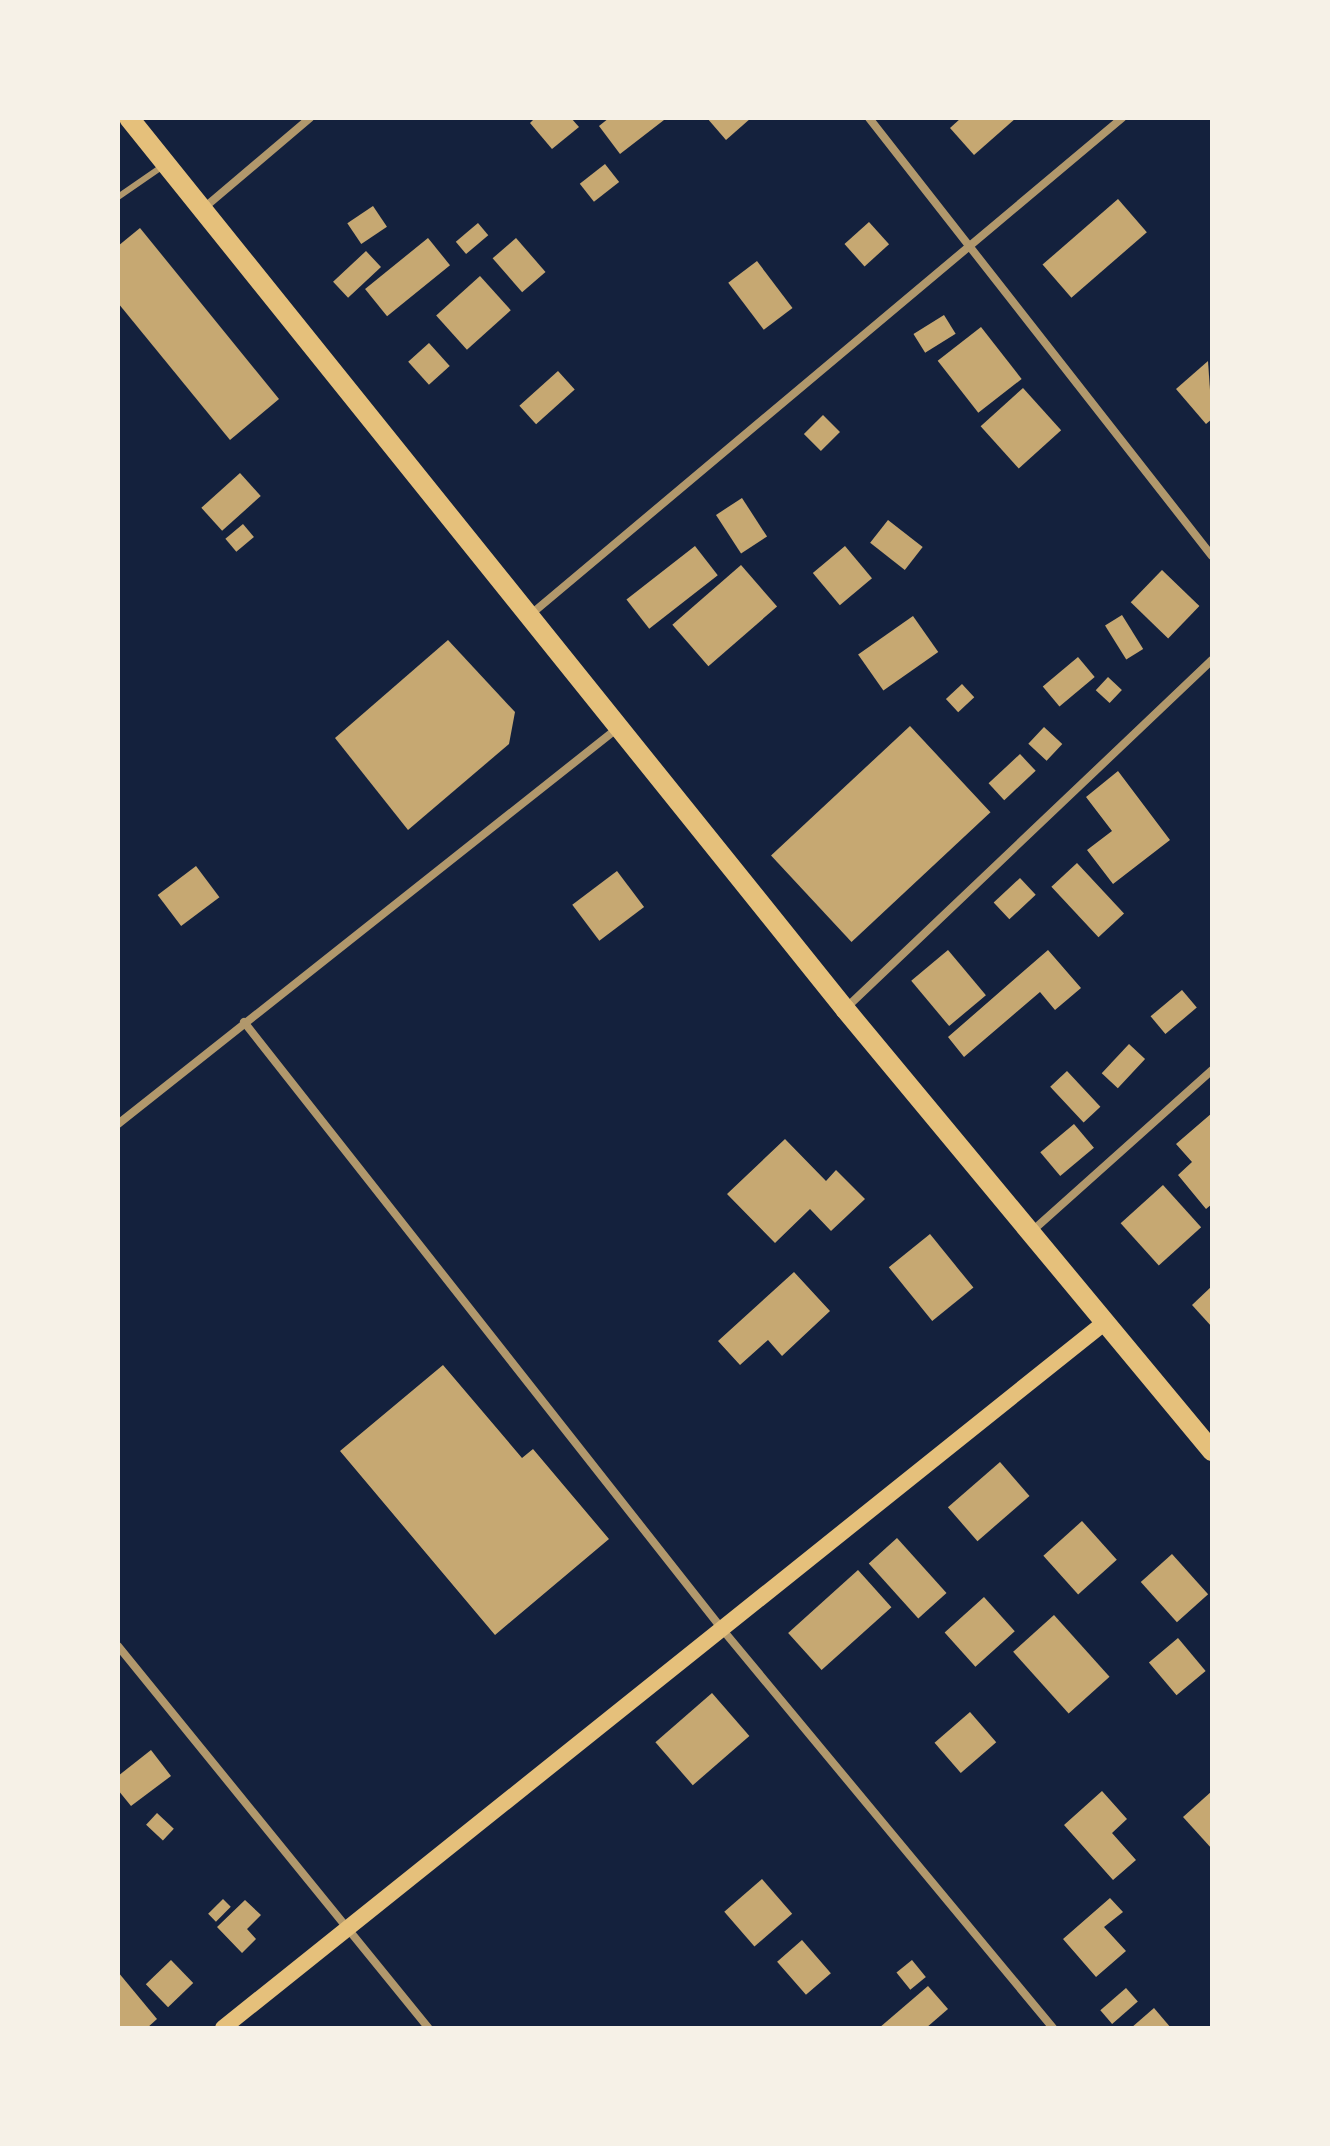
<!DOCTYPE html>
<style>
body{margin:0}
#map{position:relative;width:1330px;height:2146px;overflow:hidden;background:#14213d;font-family:Cabin,sans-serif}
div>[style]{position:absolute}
.building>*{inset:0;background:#c6a872;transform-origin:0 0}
.service>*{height:6px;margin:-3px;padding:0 3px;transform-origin:3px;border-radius:3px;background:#b1986c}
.minor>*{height:8px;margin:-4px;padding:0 4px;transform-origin:4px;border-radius:4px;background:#b1986c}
.secondary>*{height:16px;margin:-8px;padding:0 8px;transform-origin:8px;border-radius:8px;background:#e5c07b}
.primary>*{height:20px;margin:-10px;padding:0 10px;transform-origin:10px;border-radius:10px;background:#e5c07b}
span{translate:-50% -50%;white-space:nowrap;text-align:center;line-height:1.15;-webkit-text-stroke:8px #f6f1e7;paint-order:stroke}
.frame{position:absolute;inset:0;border:120px solid #f6f1e7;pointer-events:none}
</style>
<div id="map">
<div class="building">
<i style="clip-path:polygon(535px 118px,571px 118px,579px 127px,552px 149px,530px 123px)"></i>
<i style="clip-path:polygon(609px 118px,662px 118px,664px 120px,620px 154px,599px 126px)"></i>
<i style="clip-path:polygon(707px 118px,751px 118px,726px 140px)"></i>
<i style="clip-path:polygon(961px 118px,1016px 118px,974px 155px,950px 128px)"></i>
<i style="left:605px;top:164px;width:23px;height:32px;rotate:52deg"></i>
<i style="left:1118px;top:199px;width:44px;height:100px;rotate:49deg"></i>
<i style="left:373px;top:206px;width:25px;height:31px;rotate:56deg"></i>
<i style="left:869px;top:222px;width:30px;height:33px;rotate:48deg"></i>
<i style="left:478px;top:223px;width:16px;height:29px;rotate:50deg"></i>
<i style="clip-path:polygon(140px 228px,279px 399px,230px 440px,118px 303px,118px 246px)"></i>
<i style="left:428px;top:238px;width:35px;height:81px;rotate:51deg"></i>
<i style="left:516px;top:238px;width:45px;height:31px;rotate:49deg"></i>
<i style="left:366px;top:251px;width:22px;height:45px;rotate:47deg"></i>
<i style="left:757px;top:261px;width:59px;height:36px;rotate:53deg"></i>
<i style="left:480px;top:276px;width:46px;height:59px;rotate:48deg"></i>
<i style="left:944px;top:315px;width:22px;height:36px;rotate:58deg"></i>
<i style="left:981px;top:327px;width:66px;height:55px;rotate:52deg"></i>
<i style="left:429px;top:343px;width:31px;height:28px;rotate:48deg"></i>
<i style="clip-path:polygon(1208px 361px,1212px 419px,1206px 424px,1176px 389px)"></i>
<i style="left:558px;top:371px;width:25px;height:52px;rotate:48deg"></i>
<i style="left:1023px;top:388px;width:57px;height:57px;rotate:48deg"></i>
<i style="left:823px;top:415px;width:24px;height:27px;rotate:45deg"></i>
<i style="left:240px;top:473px;width:31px;height:52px;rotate:48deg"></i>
<i style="left:742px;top:498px;width:46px;height:31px;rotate:57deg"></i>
<i style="left:888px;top:520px;width:44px;height:29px;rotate:38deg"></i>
<i style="left:243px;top:524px;width:17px;height:23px;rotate:50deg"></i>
<i style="left:695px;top:546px;width:37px;height:87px;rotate:52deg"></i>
<i style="left:845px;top:546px;width:42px;height:42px;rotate:50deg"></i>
<i style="left:741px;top:565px;width:55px;height:91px;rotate:49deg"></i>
<i style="left:1162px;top:570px;width:52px;height:45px;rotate:44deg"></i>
<i style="left:1122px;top:615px;width:40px;height:20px;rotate:58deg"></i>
<i style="left:913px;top:616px;width:44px;height:67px;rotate:55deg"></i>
<i style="clip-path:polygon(448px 640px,515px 712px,509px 744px,408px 830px,335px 738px)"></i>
<i style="left:1078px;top:657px;width:26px;height:46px;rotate:50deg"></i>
<i style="left:1108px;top:677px;width:19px;height:18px;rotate:43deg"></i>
<i style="left:962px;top:684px;width:18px;height:22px;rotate:47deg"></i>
<i style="left:910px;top:726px;width:118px;height:190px;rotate:47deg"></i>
<i style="left:1044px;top:727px;width:25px;height:23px;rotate:43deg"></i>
<i style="left:1020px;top:754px;width:23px;height:43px;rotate:47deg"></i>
<i style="clip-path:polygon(1118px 771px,1170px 840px,1113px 884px,1087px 850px,1112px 831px,1086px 797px)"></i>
<i style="left:1077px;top:863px;width:69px;height:35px;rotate:47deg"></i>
<i style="left:196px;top:866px;width:39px;height:48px;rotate:53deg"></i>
<i style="left:617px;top:871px;width:45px;height:56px;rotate:53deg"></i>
<i style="left:1020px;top:878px;width:23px;height:36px;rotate:47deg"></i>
<i style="left:948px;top:950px;width:59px;height:48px;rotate:50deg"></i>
<i style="clip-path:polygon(1048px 950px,1081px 988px,1055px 1010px,1040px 992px,964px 1057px,948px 1037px)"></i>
<i style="left:1182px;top:990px;width:23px;height:41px;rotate:50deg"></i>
<i style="left:1129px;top:1044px;width:22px;height:40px;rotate:43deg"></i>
<i style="left:1067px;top:1071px;width:49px;height:23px;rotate:47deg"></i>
<i style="clip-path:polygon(1212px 1113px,1212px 1204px,1206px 1209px,1178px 1175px,1192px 1162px,1176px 1144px)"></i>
<i style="left:1074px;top:1124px;width:31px;height:44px;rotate:50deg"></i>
<i style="clip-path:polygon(785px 1139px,826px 1181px,836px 1170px,865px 1199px,831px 1231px,810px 1209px,775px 1243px,727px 1194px)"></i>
<i style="left:1163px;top:1185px;width:57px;height:57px;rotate:48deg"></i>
<i style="left:930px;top:1234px;width:69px;height:53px;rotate:51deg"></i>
<i style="clip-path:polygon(794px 1272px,830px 1311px,782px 1356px,768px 1340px,740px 1365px,718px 1341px)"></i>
<i style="clip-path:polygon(1212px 1286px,1212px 1327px,1192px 1305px)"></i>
<i style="clip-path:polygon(443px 1365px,522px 1458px,533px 1449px,609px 1539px,495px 1635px,340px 1451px)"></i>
<i style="left:1000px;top:1462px;width:45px;height:69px;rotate:49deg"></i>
<i style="left:1082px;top:1521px;width:52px;height:52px;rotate:48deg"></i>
<i style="left:897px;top:1538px;width:74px;height:38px;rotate:48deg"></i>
<i style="left:1172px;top:1554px;width:54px;height:42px;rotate:48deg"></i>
<i style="left:858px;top:1570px;width:50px;height:94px;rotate:48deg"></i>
<i style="left:984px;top:1597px;width:46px;height:53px;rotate:48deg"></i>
<i style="left:1054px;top:1615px;width:83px;height:55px;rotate:48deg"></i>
<i style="left:1178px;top:1638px;width:43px;height:38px;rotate:50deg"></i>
<i style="left:712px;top:1693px;width:57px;height:75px;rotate:49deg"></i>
<i style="left:970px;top:1712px;width:40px;height:47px;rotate:49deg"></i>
<i style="clip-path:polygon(151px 1750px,171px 1776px,131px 1806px,118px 1790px,118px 1776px)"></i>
<i style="clip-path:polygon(1102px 1791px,1127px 1819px,1112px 1833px,1136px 1860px,1113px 1880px,1064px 1825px)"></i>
<i style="clip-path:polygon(1212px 1791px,1212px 1849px,1183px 1817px)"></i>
<i style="left:157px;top:1813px;width:23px;height:16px;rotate:43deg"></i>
<i style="left:762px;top:1879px;width:46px;height:50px;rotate:49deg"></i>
<i style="clip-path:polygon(1110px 1898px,1123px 1912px,1104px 1927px,1126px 1951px,1096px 1977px,1063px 1939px)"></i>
<i style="left:223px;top:1899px;width:11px;height:21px;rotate:45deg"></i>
<i style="clip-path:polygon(245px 1900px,261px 1915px,247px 1929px,256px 1939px,242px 1953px,217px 1927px)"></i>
<i style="left:802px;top:1940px;width:44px;height:33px;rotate:49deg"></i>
<i style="left:171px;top:1960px;width:32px;height:35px;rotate:46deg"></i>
<i style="left:912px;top:1960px;width:22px;height:20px;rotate:51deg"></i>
<i style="clip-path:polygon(118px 1972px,157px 2019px,147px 2028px,118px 2028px)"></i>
<i style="clip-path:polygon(928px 1986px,948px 2009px,926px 2028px,879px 2028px)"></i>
<i style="left:1126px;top:1988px;width:18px;height:34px;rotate:49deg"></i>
<i style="clip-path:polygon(1154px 2008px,1171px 2028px,1131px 2028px)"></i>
</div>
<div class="service">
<i style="left:118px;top:197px;width:55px;rotate:-34.6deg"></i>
</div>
<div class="minor">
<i style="left:869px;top:118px;width:556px;rotate:51.94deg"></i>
<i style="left:205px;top:207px;width:138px;rotate:-40.3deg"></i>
<i style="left:530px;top:615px;width:773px;rotate:-40.01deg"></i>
<i style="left:846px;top:1008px;width:505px;rotate:-43.56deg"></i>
<i style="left:244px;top:1022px;width:773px;rotate:51.78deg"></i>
<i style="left:722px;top:1629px;width:518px;rotate:50.32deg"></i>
<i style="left:118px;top:1124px;width:639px;rotate:-38.39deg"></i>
<i style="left:1031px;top:1232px;width:243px;rotate:-41.8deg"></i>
<i style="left:118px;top:1646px;width:492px;rotate:50.9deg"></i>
</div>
<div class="secondary">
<i style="left:223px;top:2028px;width:1128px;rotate:-38.67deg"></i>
</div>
<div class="primary">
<i style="left:129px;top:118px;width:1143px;rotate:51.21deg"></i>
<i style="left:845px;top:1009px;width:575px;rotate:50.3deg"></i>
</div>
<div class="frame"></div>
</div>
